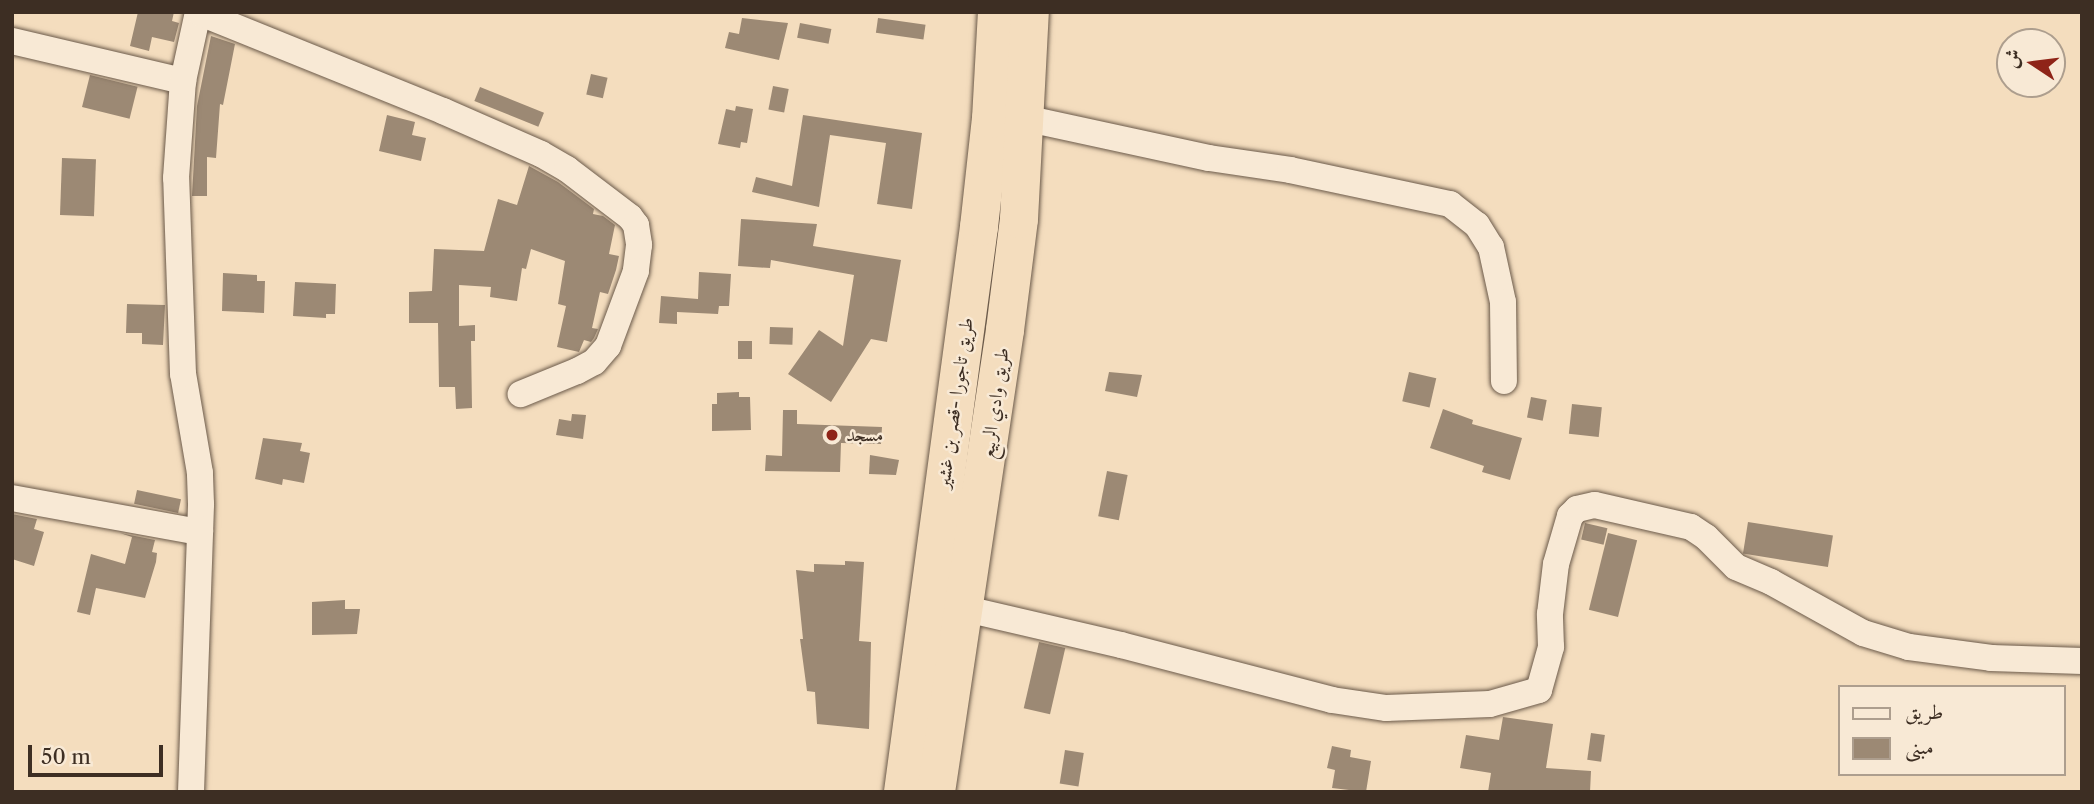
<!DOCTYPE html>
<meta charset="utf-8">
<style>
body{margin:0}
#map{position:relative;width:2094px;height:804px;overflow:hidden;background:#f4ddbe;font-family:"Libre Caslon Text",Amiri,serif}
div>[style]{position:absolute}
.building>*{inset:0;background:#9c8974;transform-origin:0 0}
.roads{filter:drop-shadow(0 0 2px #6b5a4a) drop-shadow(0 0 2px #6b5a4a)}
.minor>*{height:26px;margin:-13px;padding:0 13px;transform-origin:13px;border-radius:13px;background:#f8e9d5}
.highway>*{height:38px;margin:-19px;padding:0 19px;transform-origin:19px;border-radius:19px;background:#f4ddbe}
.dots>*{width:19px;height:19px;translate:-50% -50%;box-sizing:border-box;border:4px solid #f8e9d5;border-radius:50%}
span{translate:-50% -50%;white-space:nowrap;text-align:center;line-height:1.15;-webkit-text-stroke:5px #f8e9d5;paint-order:stroke}
.street-label{font-size:19px;color:#3d2e23}
.poi-label{font-size:19px;color:#3d2e23}
.left{translate:0 -50%;text-align:left}
.frame{position:absolute;inset:0;border:14px solid #3d2e23;pointer-events:none}
.legend{position:absolute;left:1838px;top:685px;width:228px;height:91px;box-sizing:border-box;background:#f8e9d5;border:2px solid #ad9e8e;margin:0;padding:9px 12px;list-style:none;font-size:21px;color:#3d2e23}
.legend li{display:flex;align-items:center;gap:14px;height:35px}
.legend b{width:35px;border:2px solid #ad9e8e}
.north{position:absolute;left:1996px;top:28px;width:70px;height:70px;box-sizing:border-box;background:#f8e9d5;border:2px solid #ad9e8e;border-radius:50%;rotate:283deg;font-size:19px;font-weight:700;line-height:28px;text-align:center;color:#3d2e23}
.north::after{content:'';display:block;margin:auto;width:24px;height:32px;background:#8f2418;clip-path:polygon(50% 0,100% 100%,50% 72%,0 100%)}
.scale{position:absolute;left:28px;top:745px;width:135px;height:32px;box-sizing:border-box;border:4px solid #3d2e23;border-top:0;padding-left:9px;font-size:21px;line-height:24px;white-space:nowrap;color:#3d2e23;-webkit-text-stroke:5px #f8e9d5;paint-order:stroke}
</style>
<div id="map">
<div class="building">
<i style="clip-path:polygon(138px 12px,174px 12px,172px 21px,179px 23px,174px 42px,152px 37px,149px 51px,130px 46px)"></i>
<i style="clip-path:polygon(742px 18px,788px 23px,779px 60px,725px 48px,729px 32px,739px 34px)"></i>
<i style="left:878px;top:18px;width:48px;height:15px;rotate:8deg"></i>
<i style="left:800px;top:23px;width:32px;height:15px;rotate:11deg"></i>
<i style="clip-path:polygon(211px 36px,235px 44px,223px 105px,220px 104px,216px 158px,207px 157px,207px 196px,192px 196px,197px 106px)"></i>
<i style="left:591px;top:74px;width:17px;height:21px;rotate:13deg"></i>
<i style="left:90px;top:75px;width:49px;height:33px;rotate:14deg"></i>
<i style="left:773px;top:86px;width:16px;height:24px;rotate:11deg"></i>
<i style="left:480px;top:87px;width:69px;height:15px;rotate:22deg"></i>
<i style="clip-path:polygon(736px 106px,753px 109px,747px 143px,741px 142px,740px 148px,718px 144px,726px 109px,735px 111px)"></i>
<i style="clip-path:polygon(387px 115px,415px 122px,412px 135px,426px 138px,421px 161px,379px 151px)"></i>
<i style="clip-path:polygon(803px 115px,922px 133px,912px 209px,877px 204px,886px 143px,830px 135px,819px 207px,752px 192px,756px 177px,792px 186px)"></i>
<i style="left:62px;top:158px;width:34px;height:57px;rotate:2deg"></i>
<i style="clip-path:polygon(529px 166px,558px 182px,594px 209px,593px 214px,603px 216px,615px 225px,609px 254px,619px 256px,616px 270px,608px 294px,600px 292px,592px 328px,598px 329px,594px 338px,591px 342px,584px 340px,579px 352px,557px 347px,566px 306px,558px 304px,565px 261px,531px 249px,526px 269px,522px 268px,517px 301px,490px 297px,491px 287px,459px 285px,459px 326px,475px 325px,475px 341px,471px 341px,472px 408px,456px 409px,455px 387px,439px 387px,438px 323px,409px 323px,409px 292px,432px 291px,434px 249px,484px 251px,498px 199px,517px 205px)"></i>
<i style="clip-path:polygon(741px 219px,817px 224px,813px 246px,901px 260px,887px 342px,871px 339px,831px 402px,788px 374px,819px 330px,843px 346px,854px 275px,771px 260px,770px 268px,738px 266px)"></i>
<i style="clip-path:polygon(699px 272px,731px 274px,729px 306px,719px 306px,718px 314px,677px 312px,677px 324px,659px 323px,661px 296px,698px 299px)"></i>
<i style="clip-path:polygon(223px 273px,257px 275px,257px 281px,265px 281px,264px 313px,222px 311px)"></i>
<i style="clip-path:polygon(295px 282px,336px 284px,335px 314px,326px 314px,326px 318px,293px 316px)"></i>
<i style="clip-path:polygon(127px 304px,165px 305px,163px 345px,142px 344px,142px 333px,126px 333px)"></i>
<i style="left:770px;top:327px;width:23px;height:17px;rotate:2deg"></i>
<i style="left:738px;top:341px;width:14px;height:18px"></i>
<i style="clip-path:polygon(1109px 372px,1142px 375px,1137px 397px,1105px 391px)"></i>
<i style="left:1409px;top:372px;width:28px;height:30px;rotate:13deg"></i>
<i style="clip-path:polygon(739px 392px,739px 397px,750px 397px,751px 430px,712px 431px,712px 404px,717px 404px,717px 393px)"></i>
<i style="left:1531px;top:397px;width:16px;height:21px;rotate:11deg"></i>
<i style="left:1572px;top:404px;width:30px;height:30px;rotate:6deg"></i>
<i style="clip-path:polygon(1443px 409px,1473px 420px,1472px 424px,1522px 438px,1510px 480px,1482px 472px,1484px 466px,1430px 448px)"></i>
<i style="clip-path:polygon(783px 410px,797px 410px,797px 424px,882px 427px,881px 444px,841px 443px,840px 472px,765px 471px,766px 455px,782px 456px)"></i>
<i style="clip-path:polygon(572px 414px,586px 415px,583px 439px,556px 435px,559px 419px,571px 421px)"></i>
<i style="clip-path:polygon(263px 438px,302px 443px,300px 451px,310px 453px,304px 483px,283px 479px,282px 485px,255px 479px)"></i>
<i style="clip-path:polygon(870px 455px,899px 460px,896px 475px,869px 474px)"></i>
<i style="left:1107px;top:471px;width:21px;height:46px;rotate:11deg"></i>
<i style="left:137px;top:490px;width:45px;height:14px;rotate:12deg"></i>
<i style="clip-path:polygon(12px 514px,37px 519px,34px 529px,44px 532px,34px 566px,12px 559px)"></i>
<i style="left:1748px;top:522px;width:86px;height:32px;rotate:9deg"></i>
<i style="left:1585px;top:523px;width:23px;height:17px;rotate:13deg"></i>
<i style="clip-path:polygon(120px 533px,155px 540px,152px 552px,157px 553px,156px 562px,145px 598px,96px 588px,90px 615px,77px 612px,91px 554px,125px 564px,132px 537px)"></i>
<i style="left:1608px;top:533px;width:30px;height:79px;rotate:14deg"></i>
<i style="clip-path:polygon(845px 561px,864px 562px,859px 641px,871px 642px,869px 729px,817px 724px,815px 692px,807px 691px,800px 639px,803px 639px,796px 570px,814px 572px,814px 564px,845px 565px)"></i>
<i style="clip-path:polygon(345px 600px,345px 609px,360px 609px,357px 634px,312px 635px,312px 602px)"></i>
<i style="left:1039px;top:642px;width:27px;height:68px;rotate:13deg"></i>
<i style="clip-path:polygon(1503px 717px,1553px 724px,1546px 768px,1591px 771px,1590px 792px,1488px 792px,1491px 773px,1460px 768px,1466px 735px,1499px 740px)"></i>
<i style="left:1591px;top:733px;width:14px;height:27px;rotate:8deg"></i>
<i style="clip-path:polygon(1332px 746px,1351px 750px,1350px 757px,1371px 761px,1366px 792px,1332px 788px,1335px 770px,1327px 768px)"></i>
<i style="left:1065px;top:750px;width:19px;height:34px;rotate:9deg"></i>
</div>
<div class="roads">
<div class="minor">
<i style="left:12px;top:41px;width:176px;rotate:13.2deg"></i>
<i style="left:1024px;top:118px;width:189px;rotate:12.2deg"></i>
<i style="left:1209px;top:158px;width:82px;rotate:8.4deg"></i>
<i style="left:1290px;top:170px;width:164px;rotate:12deg"></i>
<i style="left:1450px;top:204px;width:34px;rotate:38deg"></i>
<i style="left:1477px;top:225px;width:26px;rotate:58deg"></i>
<i style="left:1491px;top:247px;width:56px;rotate:77.7deg"></i>
<i style="left:1503px;top:302px;width:79px;rotate:89.3deg"></i>
<i style="left:12px;top:498px;width:191px;rotate:10.3deg"></i>
<i style="left:962px;top:608px;width:163px;rotate:13.1deg"></i>
<i style="left:1121px;top:645px;width:218px;rotate:14.6deg"></i>
<i style="left:1332px;top:700px;width:55px;rotate:8.4deg"></i>
<i style="left:1386px;top:708px;width:104px;rotate:-2.2deg"></i>
<i style="left:1490px;top:704px;width:51px;rotate:-15.9deg"></i>
<i style="left:1539px;top:690px;width:45px;rotate:-74.4deg"></i>
<i style="left:1551px;top:647px;width:33px;rotate:-92deg"></i>
<i style="left:1550px;top:614px;width:50px;rotate:-83.2deg"></i>
<i style="left:1556px;top:564px;width:50px;rotate:-73.7deg"></i>
<i style="left:1570px;top:516px;width:10px;rotate:-45deg"></i>
<i style="left:1577px;top:509px;width:18px;rotate:-13deg"></i>
<i style="left:1595px;top:505px;width:98px;rotate:12.9deg"></i>
<i style="left:1691px;top:527px;width:18px;rotate:34deg"></i>
<i style="left:1706px;top:537px;width:42px;rotate:45deg"></i>
<i style="left:1736px;top:567px;width:38px;rotate:23deg"></i>
<i style="left:1771px;top:582px;width:105px;rotate:29deg"></i>
<i style="left:1863px;top:633px;width:48px;rotate:16.9deg"></i>
<i style="left:1909px;top:647px;width:83px;rotate:7.6deg"></i>
<i style="left:1991px;top:658px;width:91px;rotate:1.9deg"></i>
<i style="left:191px;top:792px;width:288px;rotate:-88deg"></i>
<i style="left:201px;top:504px;width:31px;rotate:-92deg"></i>
<i style="left:200px;top:473px;width:100px;rotate:-99.7deg"></i>
<i style="left:183px;top:374px;width:196px;rotate:-92deg"></i>
<i style="left:176px;top:178px;width:97px;rotate:-85.9deg"></i>
<i style="left:183px;top:81px;width:71px;rotate:-77.7deg"></i>
<i style="left:198px;top:12px;width:264px;rotate:22deg"></i>
<i style="left:443px;top:111px;width:107px;rotate:23.7deg"></i>
<i style="left:541px;top:154px;width:30px;rotate:30deg"></i>
<i style="left:567px;top:169px;width:79px;rotate:37.3deg"></i>
<i style="left:630px;top:217px;width:10px;rotate:53deg"></i>
<i style="left:636px;top:225px;width:20px;rotate:81deg"></i>
<i style="left:639px;top:245px;width:26px;rotate:97deg"></i>
<i style="left:636px;top:271px;width:80px;rotate:110.5deg"></i>
<i style="left:608px;top:346px;width:21px;rotate:131deg"></i>
<i style="left:594px;top:362px;width:19px;rotate:152deg"></i>
<i style="left:577px;top:371px;width:61px;rotate:157.7deg"></i>
</div>
<div class="highway">
<i style="left:903px;top:792px;width:570px;rotate:-82.34deg"></i>
<i style="left:979px;top:227px;width:109px;rotate:-83.7deg"></i>
<i style="left:991px;top:119px;width:107px;rotate:-86.8deg"></i>
<i style="left:936px;top:792px;width:467px;rotate:-81.5deg"></i>
<i style="left:1005px;top:330px;width:112px;rotate:-82.8deg"></i>
<i style="left:1019px;top:219px;width:207px;rotate:-87deg"></i>
</div>
</div>
<div class="dots">
<i style="left:832px;top:435px;background:#8f2418"></i>
</div>
<div class="street-label">
<span style="left:955px;top:403px;rotate:-82deg">طريق تاجورا -قصر بن غشير</span>
<span style="left:995px;top:403px;rotate:-82deg">طريق وادي الربيع</span>
</div>
<div class="poi-label">
<span class="left" style="left:846px;top:435px">مسجد</span>
</div>
<div class="frame"></div>
<ul class="legend">
<li><b style="height:9px;background:#f8e9d5"></b>طريق</li>
<li><b style="height:19px;background:#9c8974"></b>مبنى</li>
</ul>
<div class="north">ش</div>
<div class="scale">50 m</div>
</div>
